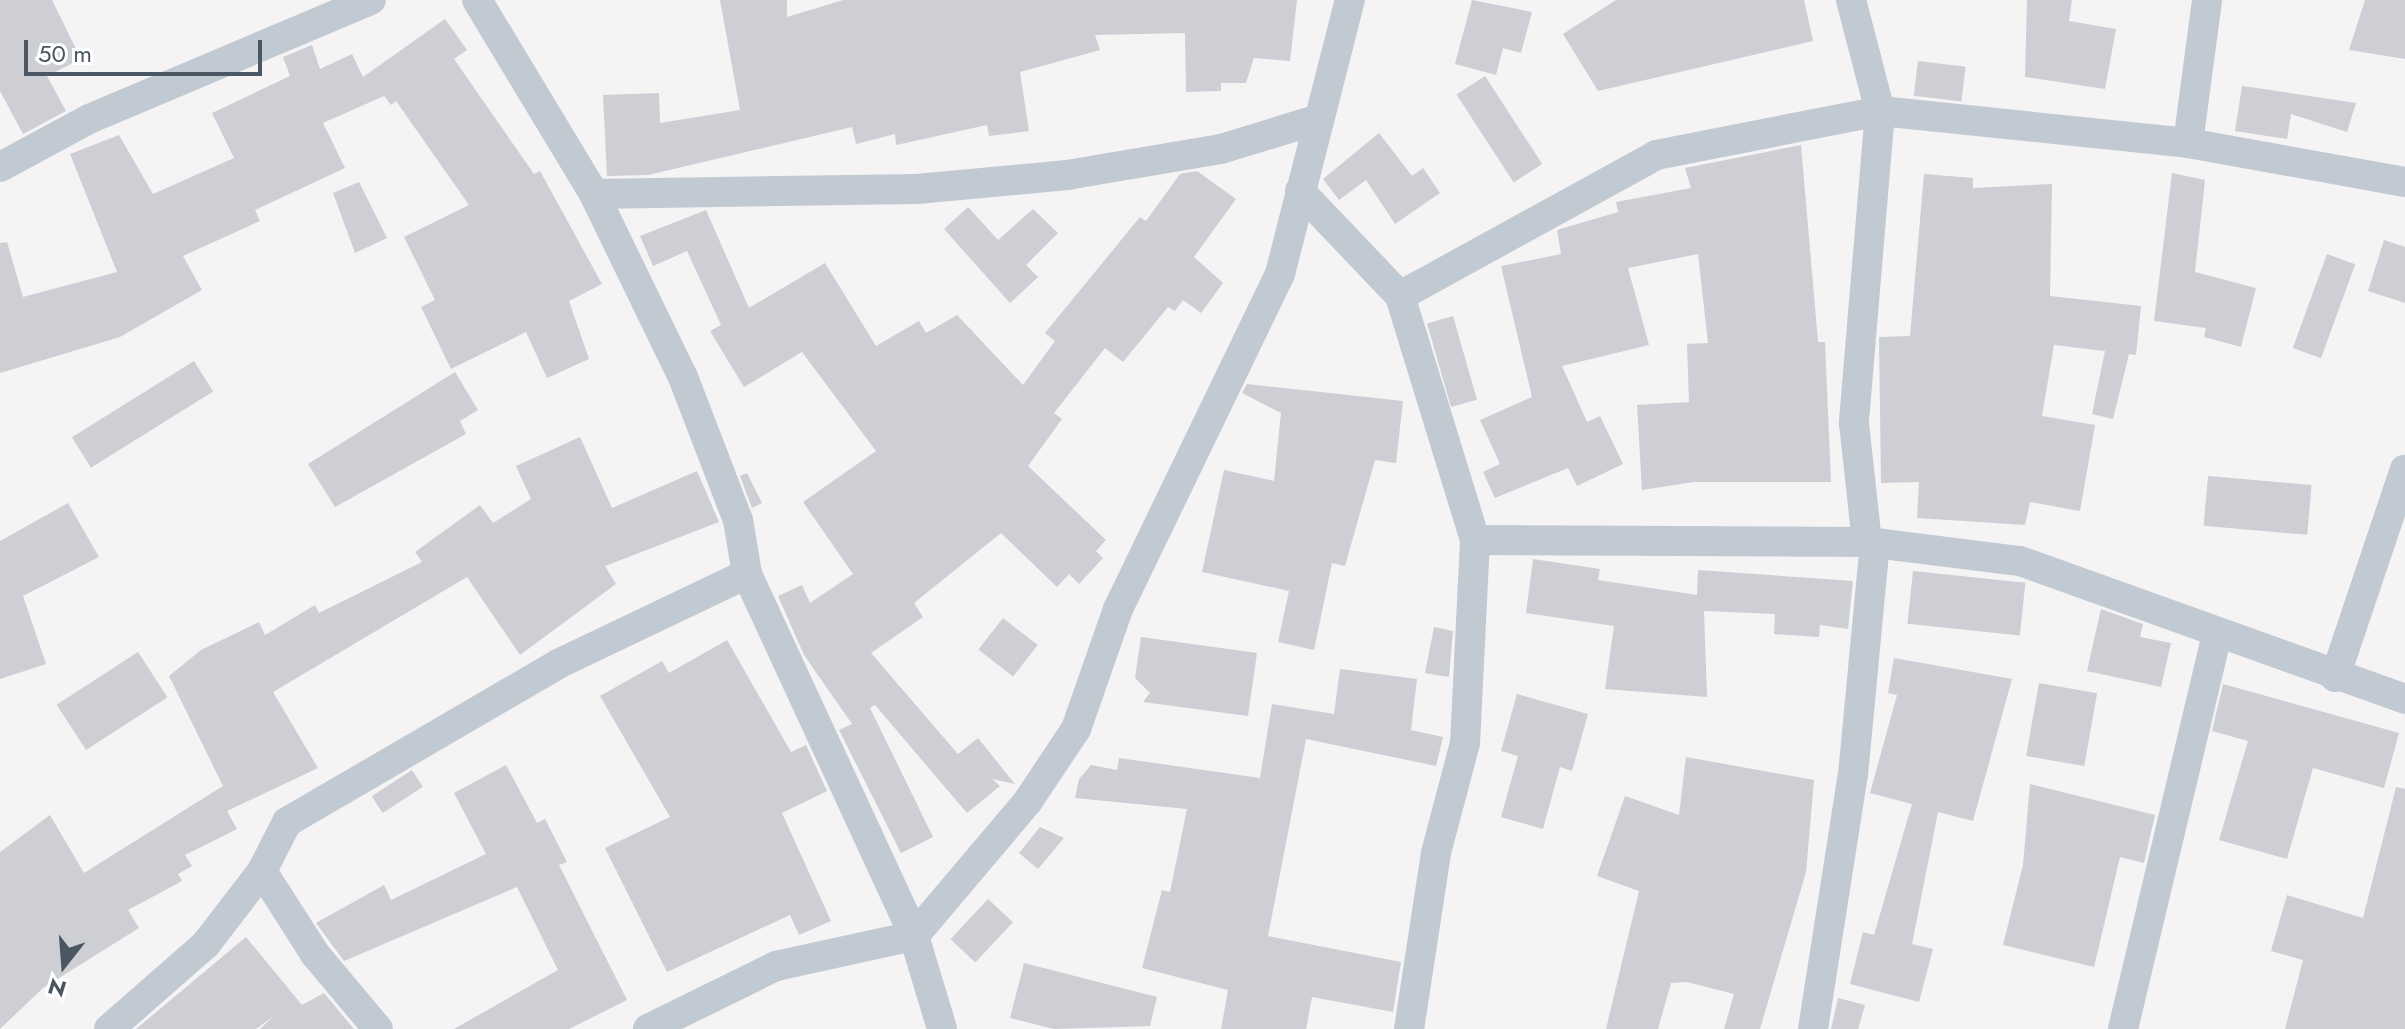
<!DOCTYPE html>
<style>
body{margin:0}
#map{position:relative;width:2405px;height:1029px;overflow:hidden;background:#f5f3f3;font-family:Jost,sans-serif}
div>[style]{position:absolute}
.building>*{inset:0;background:#cdcfd5;transform-origin:0 0}
.street>*{height:30px;margin:-15px;padding:0 15px;transform-origin:15px;border-radius:15px;background:#c1cad2}
span{translate:-50% -50%;white-space:nowrap;text-align:center;line-height:1.15;-webkit-text-stroke:6px #fff;paint-order:stroke}
.north{position:absolute;left:24px;top:925px;width:80px;height:80px;-webkit-text-stroke:6px #fff;paint-order:stroke;rotate:197deg;font-size:22px;font-weight:700;line-height:32px;text-align:center;color:#4a5661}
.north::after{content:'';display:block;margin:auto;width:28px;height:36px;background:#4a5661;clip-path:polygon(50% 0,100% 100%,50% 72%,0 100%)}
.scale{position:absolute;left:24px;top:40px;width:238px;height:36px;box-sizing:border-box;border:4px solid #4a5661;border-top:0;padding-left:10px;font-size:24px;line-height:28px;white-space:nowrap;color:#4a5661;-webkit-text-stroke:6px #fff;paint-order:stroke}
</style>
<div id="map">
<div class="building">
<i style="clip-path:polygon(0 0,52px 0,81px 59px,47px 76px,66px 111px,23px 134px,0 91px)"></i>
<i style="clip-path:polygon(720px 0,787px 0,787px 17px,843px 0,1297px 0,1290px 61px,1254px 58px,1246px 83px,1221px 83px,1221px 91px,1186px 92px,1185px 33px,1095px 35px,1100px 50px,1020px 72px,1029px 131px,989px 136px,987px 125px,896px 145px,895px 134px,856px 144px,852px 127px,648px 175px,607px 176px,603px 95px,659px 93px,660px 123px,740px 110px)"></i>
<i style="clip-path:polygon(1472px 0,1532px 12px,1521px 53px,1503px 48px,1496px 75px,1455px 64px)"></i>
<i style="clip-path:polygon(1616px 0,1804px 0,1813px 41px,1598px 91px,1563px 34px)"></i>
<i style="clip-path:polygon(2027px 0,2072px 0,2069px 21px,2116px 29px,2105px 89px,2025px 77px)"></i>
<i style="clip-path:polygon(2365px 0,2405px 0,2405px 59px,2349px 50px)"></i>
<i style="clip-path:polygon(445px 19px,467px 50px,454px 59px,534px 174px,540px 171px,602px 284px,569px 301px,589px 359px,547px 378px,526px 332px,451px 369px,421px 307px,435px 300px,404px 237px,469px 205px,396px 101px,391px 105px,384px 96px,323px 123px,345px 168px,255px 210px,260px 221px,183px 256px,202px 290px,120px 337px,0 373px,0 243px,7px 242px,23px 297px,117px 272px,70px 154px,119px 135px,153px 194px,234px 158px,212px 113px,290px 76px,283px 57px,312px 45px,320px 69px,352px 54px,363px 77px)"></i>
<i style="left:1918px;top:61px;width:48px;height:35px;rotate:7deg"></i>
<i style="left:1485px;top:76px;width:105px;height:34px;rotate:57deg"></i>
<i style="clip-path:polygon(2242px 86px,2257px 88px,2356px 103px,2347px 132px,2291px 114px,2287px 139px,2235px 131px)"></i>
<i style="clip-path:polygon(1379px 133px,1412px 176px,1423px 168px,1440px 193px,1395px 224px,1366px 180px,1339px 200px,1323px 179px)"></i>
<i style="clip-path:polygon(1801px 145px,1818px 342px,1825px 342px,1831px 482px,1694px 482px,1642px 490px,1637px 405px,1689px 402px,1687px 344px,1708px 343px,1698px 254px,1628px 268px,1649px 345px,1562px 366px,1587px 422px,1600px 416px,1623px 464px,1577px 486px,1568px 468px,1495px 498px,1483px 472px,1500px 464px,1480px 420px,1532px 397px,1501px 266px,1561px 254px,1557px 230px,1618px 212px,1616px 202px,1691px 188px,1685px 168px)"></i>
<i style="clip-path:polygon(1197px 171px,1236px 199px,1194px 257px,1223px 283px,1201px 313px,1183px 300px,1175px 311px,1168px 307px,1123px 362px,1105px 348px,1054px 413px,1062px 419px,1028px 466px,1106px 540px,1096px 551px,1103px 558px,1079px 584px,1069px 574px,1057px 587px,1001px 533px,914px 603px,923px 617px,871px 653px,958px 754px,978px 738px,1015px 784px,992px 779px,1000px 786px,967px 813px,875px 705px,870px 708px,933px 837px,901px 853px,839px 730px,852px 724px,804px 655px,778px 596px,802px 585px,810px 603px,853px 574px,803px 502px,876px 451px,802px 352px,744px 387px,710px 331px,721px 325px,687px 251px,653px 266px,640px 236px,706px 210px,749px 308px,825px 263px,876px 346px,919px 321px,926px 333px,957px 315px,1023px 385px,1055px 341px,1045px 333px,1140px 217px,1146px 221px,1180px 174px)"></i>
<i style="clip-path:polygon(2172px 173px,2205px 180px,2195px 272px,2256px 288px,2241px 347px,2204px 337px,2206px 328px,2154px 321px)"></i>
<i style="clip-path:polygon(1924px 174px,1973px 178px,1973px 188px,2052px 184px,2050px 296px,2141px 306px,2136px 355px,2129px 354px,2113px 419px,2092px 414px,2105px 351px,2054px 345px,2042px 416px,2095px 425px,2080px 511px,2030px 502px,2025px 525px,1917px 518px,1919px 482px,1881px 483px,1879px 337px,1910px 336px)"></i>
<i style="clip-path:polygon(359px 182px,387px 238px,355px 253px,333px 193px)"></i>
<i style="clip-path:polygon(968px 207px,998px 240px,1033px 209px,1058px 233px,1026px 265px,1038px 277px,1010px 303px,944px 229px)"></i>
<i style="clip-path:polygon(2384px 240px,2405px 247px,2405px 303px,2368px 291px)"></i>
<i style="left:2327px;top:254px;width:30px;height:100px;rotate:20deg"></i>
<i style="left:1453px;top:316px;width:87px;height:27px;rotate:74deg"></i>
<i style="left:194px;top:361px;width:36px;height:144px;rotate:58deg"></i>
<i style="clip-path:polygon(455px 372px,478px 410px,460px 421px,466px 434px,335px 507px,308px 464px)"></i>
<i style="clip-path:polygon(1247px 384px,1403px 401px,1396px 463px,1375px 460px,1345px 566px,1332px 563px,1314px 650px,1278px 642px,1289px 591px,1202px 572px,1224px 470px,1274px 481px,1281px 413px,1242px 393px)"></i>
<i style="clip-path:polygon(580px 437px,612px 508px,697px 471px,719px 522px,605px 566px,616px 584px,520px 655px,467px 577px,273px 692px,318px 768px,227px 811px,237px 829px,185px 855px,192px 866px,178px 874px,182px 881px,128px 910px,139px 928px,43px 988px,0 1029px,0 852px,50px 815px,84px 873px,223px 786px,169px 676px,201px 650px,259px 622px,265px 635px,315px 605px,319px 613px,422px 562px,415px 552px,480px 505px,493px 523px,531px 499px,516px 466px)"></i>
<i style="clip-path:polygon(747px 473px,762px 503px,752px 508px,740px 476px)"></i>
<i style="left:2208px;top:476px;width:104px;height:50px;rotate:5deg"></i>
<i style="clip-path:polygon(68px 503px,99px 557px,23px 596px,46px 664px,0 679px,0 541px)"></i>
<i style="clip-path:polygon(1533px 559px,1600px 569px,1598px 580px,1697px 595px,1698px 570px,1853px 581px,1848px 629px,1820px 625px,1819px 637px,1774px 634px,1775px 614px,1704px 611px,1707px 697px,1605px 689px,1614px 626px,1526px 613px)"></i>
<i style="left:1913px;top:571px;width:113px;height:53px;rotate:6deg"></i>
<i style="clip-path:polygon(2101px 609px,2143px 624px,2140px 637px,2171px 643px,2161px 687px,2087px 671px)"></i>
<i style="left:1003px;top:618px;width:44px;height:40px;rotate:38deg"></i>
<i style="clip-path:polygon(1434px 627px,1453px 631px,1449px 677px,1425px 673px)"></i>
<i style="clip-path:polygon(1141px 637px,1257px 653px,1248px 716px,1143px 702px,1150px 693px,1135px 678px)"></i>
<i style="clip-path:polygon(727px 640px,791px 752px,806px 745px,827px 791px,782px 813px,831px 921px,799px 935px,790px 915px,667px 972px,605px 848px,670px 817px,600px 696px,662px 661px,669px 673px)"></i>
<i style="left:138px;top:652px;width:54px;height:97px;rotate:57deg"></i>
<i style="clip-path:polygon(1894px 658px,2012px 679px,1973px 821px,1938px 812px,1912px 944px,1933px 949px,1919px 1002px,1850px 984px,1863px 932px,1874px 935px,1912px 804px,1870px 793px,1897px 695px,1888px 693px)"></i>
<i style="clip-path:polygon(1340px 669px,1417px 679px,1411px 730px,1443px 737px,1436px 766px,1306px 739px,1268px 936px,1401px 962px,1393px 1012px,1312px 997px,1306px 1029px,1221px 1029px,1228px 990px,1142px 968px,1162px 890px,1170px 892px,1187px 809px,1075px 798px,1079px 779px,1091px 765px,1117px 770px,1119px 758px,1260px 778px,1272px 704px,1334px 714px)"></i>
<i style="left:2039px;top:683px;width:59px;height:74px;rotate:10deg"></i>
<i style="clip-path:polygon(2223px 684px,2399px 733px,2384px 788px,2313px 768px,2287px 859px,2219px 840px,2248px 741px,2212px 731px)"></i>
<i style="clip-path:polygon(1517px 694px,1588px 714px,1572px 771px,1560px 767px,1543px 829px,1501px 817px,1518px 756px,1501px 751px)"></i>
<i style="clip-path:polygon(1686px 757px,1814px 780px,1806px 872px,1760px 1029px,1724px 1029px,1734px 994px,1687px 982px,1671px 983px,1658px 1029px,1606px 1029px,1639px 891px,1597px 876px,1625px 796px,1679px 815px)"></i>
<i style="clip-path:polygon(506px 765px,537px 823px,545px 819px,567px 862px,559px 865px,627px 1000px,569px 1029px,454px 1029px,558px 970px,517px 887px,344px 961px,316px 923px,384px 885px,391px 900px,486px 854px,454px 793px)"></i>
<i style="left:412px;top:770px;width:20px;height:48px;rotate:57deg"></i>
<i style="clip-path:polygon(2030px 784px,2155px 815px,2144px 863px,2120px 857px,2094px 967px,2003px 945px,2023px 865px)"></i>
<i style="clip-path:polygon(2396px 787px,2405px 789px,2405px 1029px,2285px 1029px,2303px 960px,2271px 951px,2287px 895px,2363px 918px)"></i>
<i style="clip-path:polygon(1040px 827px,1064px 838px,1038px 869px,1019px 853px)"></i>
<i style="left:988px;top:899px;width:34px;height:55px;rotate:43deg"></i>
<i style="clip-path:polygon(246px 937px,302px 1005px,324px 993px,354px 1029px,260px 1029px,275px 1015px,256px 1029px,136px 1029px)"></i>
<i style="clip-path:polygon(1024px 963px,1157px 997px,1150px 1026px,1054px 1029px,1010px 1018px)"></i>
<i style="clip-path:polygon(1838px 998px,1865px 1005px,1858px 1029px,1831px 1029px)"></i>
</div>
<div class="street">
<i style="left:477px;top:0;width:227px;rotate:58.9deg"></i>
<i style="left:594px;top:194px;width:203px;rotate:64.1deg"></i>
<i style="left:683px;top:377px;width:153px;rotate:69deg"></i>
<i style="left:738px;top:520px;width:55px;rotate:80.5deg"></i>
<i style="left:747px;top:574px;width:399px;rotate:65.2deg"></i>
<i style="left:914px;top:936px;width:97px;rotate:73.2deg"></i>
<i style="left:1851px;top:0;width:115px;rotate:75.4deg"></i>
<i style="left:1880px;top:111px;width:313px;rotate:94.8deg"></i>
<i style="left:1854px;top:423px;width:120px;rotate:83.8deg"></i>
<i style="left:2188px;top:143px;width:144px;rotate:-82.4deg"></i>
<i style="left:0;top:167px;width:101px;rotate:-28.3deg"></i>
<i style="left:89px;top:119px;width:306px;rotate:-22.9deg"></i>
<i style="left:1300px;top:191px;width:145px;rotate:46.4deg"></i>
<i style="left:1400px;top:296px;width:255px;rotate:72.9deg"></i>
<i style="left:1475px;top:540px;width:203px;rotate:92.8deg"></i>
<i style="left:1465px;top:743px;width:114px;rotate:104.8deg"></i>
<i style="left:1436px;top:853px;width:178px;rotate:98.7deg"></i>
<i style="left:594px;top:194px;width:323px;rotate:-0.9deg"></i>
<i style="left:917px;top:189px;width:151px;rotate:-5.3deg"></i>
<i style="left:1067px;top:175px;width:156px;rotate:-9.6deg"></i>
<i style="left:1221px;top:149px;width:102px;rotate:-17deg"></i>
<i style="left:1400px;top:296px;width:292px;rotate:-28.8deg"></i>
<i style="left:1656px;top:155px;width:228px;rotate:-11.1deg"></i>
<i style="left:1880px;top:111px;width:310px;rotate:5.9deg"></i>
<i style="left:2188px;top:143px;width:220px;rotate:10.2deg"></i>
<i style="left:1475px;top:540px;width:392px;rotate:0.3deg"></i>
<i style="left:1867px;top:542px;width:154px;rotate:7.1deg"></i>
<i style="left:2020px;top:561px;width:409px;rotate:19.7deg"></i>
<i style="left:2335px;top:677px;width:219px;rotate:-71.4deg"></i>
<i style="left:262px;top:871px;width:98px;rotate:57.4deg"></i>
<i style="left:315px;top:954px;width:98px;rotate:50deg"></i>
<i style="left:109px;top:1029px;width:129px;rotate:-41.2deg"></i>
<i style="left:206px;top:944px;width:92px;rotate:-52.5deg"></i>
<i style="left:262px;top:871px;width:55px;rotate:-63deg"></i>
<i style="left:287px;top:822px;width:314px;rotate:-30.2deg"></i>
<i style="left:558px;top:664px;width:209px;rotate:-25.5deg"></i>
<i style="left:648px;top:1029px;width:143px;rotate:-26.2deg"></i>
<i style="left:776px;top:966px;width:141px;rotate:-12.3deg"></i>
<i style="left:914px;top:936px;width:177px;rotate:-49.8deg"></i>
<i style="left:1028px;top:801px;width:87px;rotate:-56.3deg"></i>
<i style="left:1076px;top:729px;width:127px;rotate:-70.7deg"></i>
<i style="left:1118px;top:609px;width:372px;rotate:-64.2deg"></i>
<i style="left:1280px;top:274px;width:283px;rotate:-75.7deg"></i>
<i style="left:1813px;top:1029px;width:257px;rotate:-81.1deg"></i>
<i style="left:1853px;top:775px;width:233px;rotate:-84.6deg"></i>
<i style="left:2123px;top:1029px;width:407px;rotate:-76.6deg"></i>
</div>
<div class="north">N</div>
<div class="scale">50 m</div>
</div>
